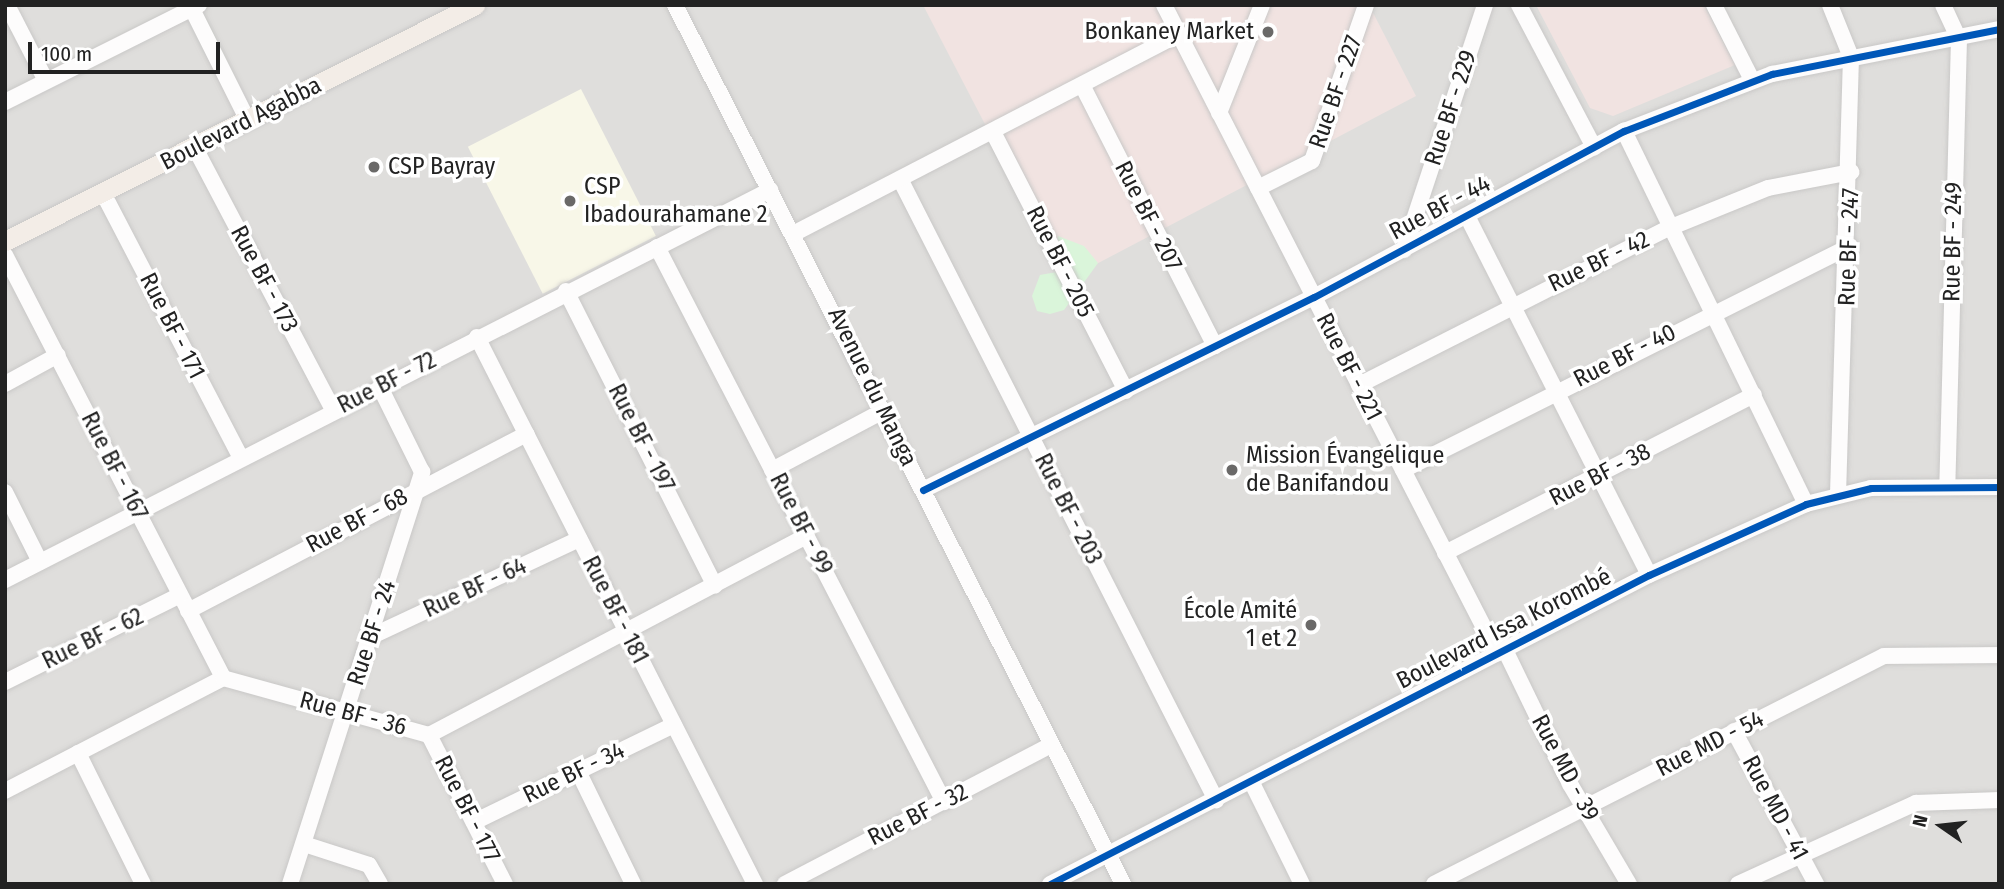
<!DOCTYPE html>
<meta charset="utf-8">
<style>
body{margin:0}
#map{position:relative;width:2004px;height:889px;overflow:hidden;background:#f0eeeb;font-family:"Fira Sans Condensed",sans-serif}
div>[style]{position:absolute}
.residential>*{inset:0;background:#dfdedc;transform-origin:0 0}
.commercial>*{inset:0;background:#f1e3e1}
.education>*{inset:0;background:#f8f7e8;transform-origin:0 0}
.park>*{inset:0;background:#daf5da}
.roads{filter:drop-shadow(0 0 2px #c9c8c7) drop-shadow(0 0 2px #c9c8c7)}
.minor>*{height:16px;margin:-8px;padding:0 8px;transform-origin:8px;border-radius:8px;background:#fdfcfc}
.major>*{height:19px;margin:-9.5px;padding:0 9.5px;transform-origin:9.5px;border-radius:9.5px;background:#f3ede7}
.cycleway>*{height:7px;margin:-3.5px;padding:0 3.5px;transform-origin:3.5px;border-radius:3.5px;background:#0057b8}
.dots>*{width:19px;height:19px;translate:-50% -50%;box-sizing:border-box;border:4px solid #fff;border-radius:50%}
span{translate:-50% -50%;white-space:nowrap;text-align:center;line-height:1.15;-webkit-text-stroke:7px #fff;paint-order:stroke}
.poi-label{font-size:24px;color:#222}
.right{translate:-100% -50%;text-align:right}
.left{translate:0 -50%;text-align:left}
.street-label{font-size:24px;color:#222}
.frame{position:absolute;inset:0;border:7px solid #222;pointer-events:none}
.north{position:absolute;left:1906px;top:791px;width:70px;height:70px;-webkit-text-stroke:5px #fff;paint-order:stroke;rotate:284deg;font-size:19px;font-weight:700;line-height:28px;text-align:center;color:#222}
.north::after{content:'';display:block;margin:auto;width:24px;height:32px;background:#222;clip-path:polygon(50% 0,100% 100%,50% 72%,0 100%)}
.scale{position:absolute;left:28px;top:42px;width:192px;height:32px;box-sizing:border-box;border:4px solid #222;border-top:0;padding-left:9px;font-size:21px;line-height:24px;white-space:nowrap;color:#222;-webkit-text-stroke:5px #fff;paint-order:stroke}
</style>
<div id="map">
<div class="residential">
<i style="left:5px;top:5px;width:1994px;height:879px"></i>
</div>
<div class="commercial">
<i style="clip-path:polygon(923px 5px,1369px 5px,1416px 96px,1066px 280px)"></i>
<i style="clip-path:polygon(1536px 5px,1704px 5px,1735px 65px,1613px 116px,1590px 108px)"></i>
</div>
<div class="education">
<i style="left:581px;top:89px;width:165px;height:127px;rotate:63deg"></i>
</div>
<div class="park">
<i style="clip-path:polygon(1058px 236px,1084px 246px,1098px 263px,1064px 310px,1050px 314px,1037px 311px,1032px 296px,1040px 275px,1068px 270px,1066px 255px,1054px 250px)"></i>
</div>
<div class="roads">
<div class="minor">
<i style="left:7px;top:5px;width:85px;rotate:62.8deg"></i>
<i style="left:675px;top:5px;width:987px;rotate:62.99deg"></i>
<i style="left:1164px;top:5px;width:729px;rotate:62.8deg"></i>
<i style="left:1519px;top:5px;width:161px;rotate:62.2deg"></i>
<i style="left:1714px;top:5px;width:84px;rotate:63.1deg"></i>
<i style="left:1830px;top:5px;width:56px;rotate:68deg"></i>
<i style="left:1851px;top:57px;width:436px;rotate:91.7deg"></i>
<i style="left:1943px;top:5px;width:38px;rotate:65deg"></i>
<i style="left:1959px;top:39px;width:444px;rotate:91.5deg"></i>
<i style="left:192px;top:9px;width:125px;rotate:63.4deg"></i>
<i style="left:1082px;top:85px;width:293px;rotate:63deg"></i>
<i style="left:5px;top:102px;width:217px;rotate:-26.6deg"></i>
<i style="left:1219px;top:113px;width:116px;rotate:-68.3deg"></i>
<i style="left:1624px;top:131px;width:415px;rotate:64deg"></i>
<i style="left:993px;top:132px;width:291px;rotate:62.8deg"></i>
<i style="left:195px;top:148px;width:296px;rotate:62.2deg"></i>
<i style="left:901px;top:181px;width:695px;rotate:63.03deg"></i>
<i style="left:1258px;top:188px;width:60px;rotate:-26.6deg"></i>
<i style="left:1312px;top:161px;width:165px;rotate:-70.9deg"></i>
<i style="left:103px;top:193px;width:299px;rotate:62.5deg"></i>
<i style="left:1467px;top:216px;width:402px;rotate:63.1deg"></i>
<i style="left:795px;top:233px;width:433px;rotate:-27.4deg"></i>
<i style="left:657px;top:247px;width:625px;rotate:62.66deg"></i>
<i style="left:1404px;top:250px;width:258px;rotate:-71.7deg"></i>
<i style="left:5px;top:255px;width:476px;rotate:62.7deg"></i>
<i style="left:566px;top:291px;width:330px;rotate:63.2deg"></i>
<i style="left:477px;top:337px;width:614px;rotate:63.06deg"></i>
<i style="left:5px;top:384px;width:60px;rotate:-28.7deg"></i>
<i style="left:1359px;top:385px;width:347px;rotate:-26.9deg"></i>
<i style="left:1669px;top:228px;width:107px;rotate:-22deg"></i>
<i style="left:1768px;top:188px;width:85px;rotate:-10.9deg"></i>
<i style="left:772px;top:470px;width:126px;rotate:-28deg"></i>
<i style="left:1403px;top:470px;width:500px;rotate:-26.6deg"></i>
<i style="left:923px;top:490px;width:436px;rotate:-26.3deg"></i>
<i style="left:1314px;top:297px;width:352px;rotate:-28.2deg"></i>
<i style="left:1624px;top:131px;width:159px;rotate:-21.1deg"></i>
<i style="left:1772px;top:74px;width:231px;rotate:-11.2deg"></i>
<i style="left:5px;top:492px;width:78px;rotate:63.4deg"></i>
<i style="left:1445px;top:553px;width:347px;rotate:-27.1deg"></i>
<i style="left:5px;top:580px;width:859px;rotate:-27.01deg"></i>
<i style="left:188px;top:611px;width:382px;rotate:-27.6deg"></i>
<i style="left:370px;top:637px;width:231px;rotate:-25.1deg"></i>
<i style="left:1505px;top:650px;width:149px;rotate:64.1deg"></i>
<i style="left:1570px;top:784px;width:116px;rotate:59.5deg"></i>
<i style="left:5px;top:682px;width:195px;rotate:-26.4deg"></i>
<i style="left:1734px;top:731px;width:174px;rotate:61.8deg"></i>
<i style="left:429px;top:735px;width:167px;rotate:63deg"></i>
<i style="left:78px;top:753px;width:146px;rotate:63.6deg"></i>
<i style="left:578px;top:771px;width:126px;rotate:64deg"></i>
<i style="left:1251px;top:781px;width:115px;rotate:63.7deg"></i>
<i style="left:5px;top:791px;width:246px;rotate:-27.4deg"></i>
<i style="left:223px;top:678px;width:214px;rotate:15.5deg"></i>
<i style="left:429px;top:735px;width:427px;rotate:-27.8deg"></i>
<i style="left:474px;top:822px;width:222px;rotate:-25.9deg"></i>
<i style="left:304px;top:844px;width:68px;rotate:17.9deg"></i>
<i style="left:369px;top:865px;width:22px;rotate:60deg"></i>
<i style="left:290px;top:884px;width:433px;rotate:-72.2deg"></i>
<i style="left:422px;top:472px;width:95px;rotate:-116.3deg"></i>
<i style="left:785px;top:884px;width:300px;rotate:-27.6deg"></i>
<i style="left:1050px;top:884px;width:674px;rotate:-27.29deg"></i>
<i style="left:1649px;top:575px;width:172px;rotate:-24.3deg"></i>
<i style="left:1806px;top:504px;width:67px;rotate:-13.8deg"></i>
<i style="left:1871px;top:488px;width:128px;rotate:-0.4deg"></i>
<i style="left:1434px;top:884px;width:504px;rotate:-26.87deg"></i>
<i style="left:1884px;top:656px;width:115px;rotate:-0.5deg"></i>
<i style="left:1738px;top:884px;width:196px;rotate:-24.5deg"></i>
<i style="left:1916px;top:803px;width:83px;rotate:-2.1deg"></i>
</div>
<div class="major">
<i style="left:5px;top:241px;width:526px;rotate:-26.66deg"></i>
</div>
</div>
<div class="cycleway">
<i style="left:923px;top:490px;width:436px;rotate:-26.3deg"></i>
<i style="left:1314px;top:297px;width:352px;rotate:-28.2deg"></i>
<i style="left:1624px;top:131px;width:159px;rotate:-21.1deg"></i>
<i style="left:1772px;top:74px;width:231px;rotate:-11.2deg"></i>
<i style="left:1050px;top:884px;width:674px;rotate:-27.29deg"></i>
<i style="left:1649px;top:575px;width:172px;rotate:-24.3deg"></i>
<i style="left:1806px;top:504px;width:67px;rotate:-13.8deg"></i>
<i style="left:1871px;top:488px;width:128px;rotate:-0.4deg"></i>
</div>
<div class="dots">
<i style="left:1268px;top:32px;background:#6a6968"></i>
<i style="left:374px;top:167px;background:#6a6968"></i>
<i style="left:570px;top:201px;background:#6a6968"></i>
<i style="left:1232px;top:470px;background:#6a6968"></i>
<i style="left:1311px;top:625px;background:#6a6968"></i>
</div>
<div class="poi-label">
<span class="right" style="left:1254px;top:32px">Bonkaney Market</span>
<span class="left" style="left:388px;top:167px">CSP Bayray</span>
<span class="left" style="left:584px;top:201px">CSP<br>Ibadourahamane 2</span>
<span class="left" style="left:1246px;top:470px">Mission Évangélique<br>de Banifandou</span>
<span class="right" style="left:1297px;top:625px">École Amité<br>1 et 2</span>
</div>
<div class="street-label">
<span style="left:1336px;top:92px;rotate:-71deg">Rue BF - 227</span>
<span style="left:1451px;top:108px;rotate:-72deg">Rue BF - 229</span>
<span style="left:241px;top:124px;rotate:-27deg">Boulevard Agabba</span>
<span style="left:1440px;top:208px;rotate:-28deg">Rue BF - 44</span>
<span style="left:1148px;top:216px;rotate:63deg">Rue BF - 207</span>
<span style="left:1953px;top:242px;rotate:-89deg">Rue BF - 249</span>
<span style="left:1849px;top:247px;rotate:-88deg">Rue BF - 247</span>
<span style="left:1060px;top:262px;rotate:63deg">Rue BF - 205</span>
<span style="left:1599px;top:262px;rotate:-26deg">Rue BF - 42</span>
<span style="left:264px;top:279px;rotate:62deg">Rue BF - 173</span>
<span style="left:172px;top:326px;rotate:63deg">Rue BF - 171</span>
<span style="left:1625px;top:356px;rotate:-27deg">Rue BF - 40</span>
<span style="left:1349px;top:367px;rotate:63deg">Rue BF - 221</span>
<span style="left:387px;top:383px;rotate:-27deg">Rue BF - 72</span>
<span style="left:872px;top:387px;rotate:64deg">Avenue du Manga</span>
<span style="left:641px;top:438px;rotate:63deg">Rue BF - 197</span>
<span style="left:114px;top:466px;rotate:63deg">Rue BF - 167</span>
<span style="left:1600px;top:475px;rotate:-27deg">Rue BF - 38</span>
<span style="left:1068px;top:509px;rotate:63deg">Rue BF - 203</span>
<span style="left:357px;top:521px;rotate:-28deg">Rue BF - 68</span>
<span style="left:801px;top:524px;rotate:63deg">Rue BF - 99</span>
<span style="left:475px;top:588px;rotate:-25deg">Rue BF - 64</span>
<span style="left:615px;top:610px;rotate:63deg">Rue BF - 181</span>
<span style="left:1504px;top:629px;rotate:-27deg">Boulevard Issa Korombé</span>
<span style="left:372px;top:633px;rotate:-72deg">Rue BF - 24</span>
<span style="left:93px;top:639px;rotate:-26deg">Rue BF - 62</span>
<span style="left:353px;top:714px;rotate:15deg">Rue BF - 36</span>
<span style="left:1710px;top:744px;rotate:-27deg">Rue MD - 54</span>
<span style="left:1565px;top:768px;rotate:62deg">Rue MD - 39</span>
<span style="left:574px;top:773px;rotate:-26deg">Rue BF - 34</span>
<span style="left:1775px;top:808px;rotate:62deg">Rue MD - 41</span>
<span style="left:467px;top:809px;rotate:63deg">Rue BF - 177</span>
<span style="left:918px;top:815px;rotate:-27deg">Rue BF - 32</span>
</div>
<div class="frame"></div>
<div class="north">N</div>
<div class="scale">100 m</div>
</div>
